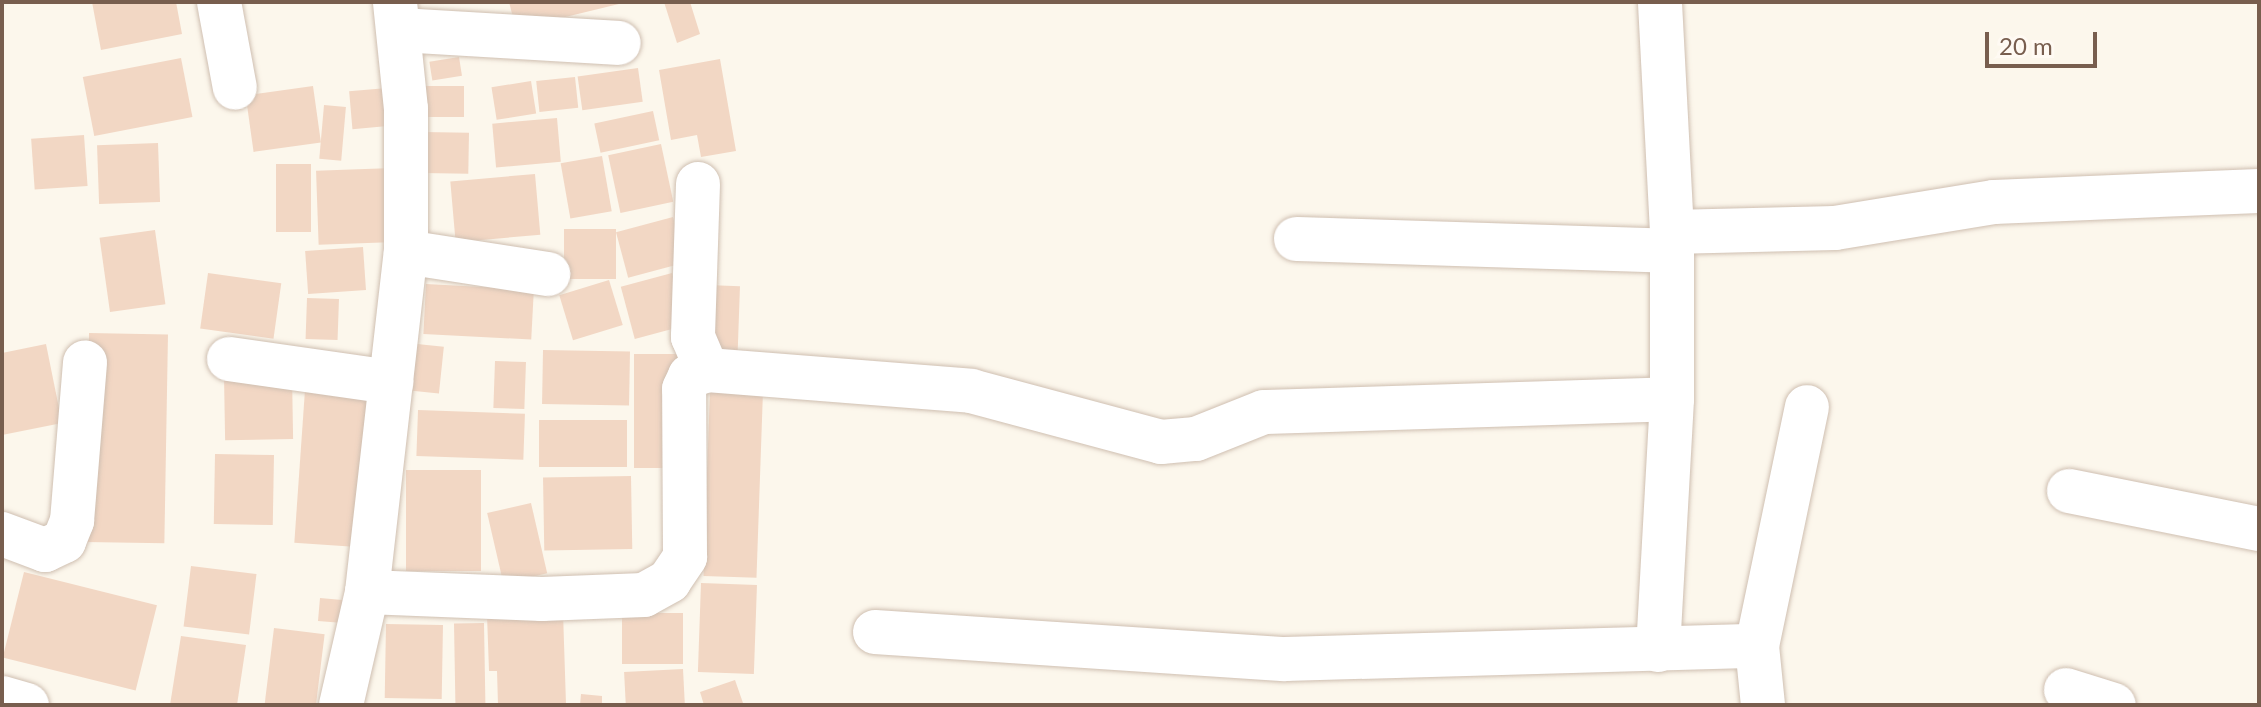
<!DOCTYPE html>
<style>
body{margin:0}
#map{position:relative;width:2261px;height:707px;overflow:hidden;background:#fcf7ec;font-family:Lato,sans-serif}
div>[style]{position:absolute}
.building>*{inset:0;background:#f2d7c4;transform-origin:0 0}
.roads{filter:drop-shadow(0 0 2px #cfbfb1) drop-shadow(0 0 2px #cfbfb1)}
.minor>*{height:44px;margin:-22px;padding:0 22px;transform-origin:22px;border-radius:22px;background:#fff}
span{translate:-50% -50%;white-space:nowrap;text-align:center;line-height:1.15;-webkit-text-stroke:7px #fffaf3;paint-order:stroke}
.frame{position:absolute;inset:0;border:4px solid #785e4e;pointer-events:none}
.scale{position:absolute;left:1985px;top:32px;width:112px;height:36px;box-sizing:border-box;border:4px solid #785e4e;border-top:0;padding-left:10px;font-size:24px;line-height:28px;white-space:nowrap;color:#785e4e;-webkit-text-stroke:6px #fffaf3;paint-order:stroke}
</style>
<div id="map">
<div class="building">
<i style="clip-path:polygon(92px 2px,176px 2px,182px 34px,101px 50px)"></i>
<i style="clip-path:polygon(509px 2px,623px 2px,623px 3px,516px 29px)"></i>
<i style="clip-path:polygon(664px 2px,690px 2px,700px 34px,677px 43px)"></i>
<i style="left:459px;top:57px;width:19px;height:30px;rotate:81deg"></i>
<i style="left:181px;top:58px;width:60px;height:100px;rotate:79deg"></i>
<i style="clip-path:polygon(720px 59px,736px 151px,701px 157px,697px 135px,671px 140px,659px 70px)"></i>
<i style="left:638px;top:68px;width:34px;height:61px;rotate:82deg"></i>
<i style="left:575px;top:77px;width:31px;height:39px;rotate:84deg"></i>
<i style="left:531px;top:81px;width:33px;height:40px;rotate:81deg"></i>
<i style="left:313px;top:86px;width:57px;height:68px;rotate:82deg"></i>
<i style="left:423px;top:86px;width:41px;height:31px"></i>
<i style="left:387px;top:88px;width:38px;height:38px;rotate:85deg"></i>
<i style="left:324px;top:105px;width:22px;height:54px;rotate:5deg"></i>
<i style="left:653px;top:111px;width:30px;height:60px;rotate:78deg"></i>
<i style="left:557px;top:118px;width:44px;height:65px;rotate:85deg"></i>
<i style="left:423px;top:132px;width:46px;height:41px;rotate:1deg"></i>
<i style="left:84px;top:135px;width:51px;height:53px;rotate:86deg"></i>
<i style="left:158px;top:143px;width:59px;height:61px;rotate:88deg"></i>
<i style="left:661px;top:144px;width:59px;height:54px;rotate:78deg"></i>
<i style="left:602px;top:156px;width:56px;height:42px;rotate:80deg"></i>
<i style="left:276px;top:164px;width:35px;height:68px"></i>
<i style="left:393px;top:168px;width:74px;height:77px;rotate:88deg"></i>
<i style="left:535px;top:174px;width:61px;height:85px;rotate:85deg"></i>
<i style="left:673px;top:217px;width:47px;height:59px;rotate:75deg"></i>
<i style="left:564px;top:229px;width:52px;height:50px"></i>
<i style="left:155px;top:230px;width:75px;height:56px;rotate:82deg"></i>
<i style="left:363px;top:247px;width:43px;height:58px;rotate:86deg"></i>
<i style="left:208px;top:273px;width:74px;height:56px;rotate:8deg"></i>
<i style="left:672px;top:273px;width:54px;height:53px;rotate:75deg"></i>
<i style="left:609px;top:280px;width:47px;height:52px;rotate:73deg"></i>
<i style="left:426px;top:284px;width:108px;height:50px;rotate:3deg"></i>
<i style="left:707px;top:285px;width:33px;height:67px;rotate:2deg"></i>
<i style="left:307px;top:298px;width:32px;height:41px;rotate:2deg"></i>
<i style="left:89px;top:333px;width:79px;height:209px;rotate:1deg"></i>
<i style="clip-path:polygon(46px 344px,62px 423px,2px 435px,2px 353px)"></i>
<i style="left:417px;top:344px;width:27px;height:47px;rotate:6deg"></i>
<i style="left:543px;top:350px;width:87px;height:54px;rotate:1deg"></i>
<i style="left:634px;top:354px;width:48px;height:114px"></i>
<i style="left:495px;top:361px;width:31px;height:47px;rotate:2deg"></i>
<i style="left:292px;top:375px;width:64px;height:68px;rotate:89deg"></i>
<i style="left:305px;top:390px;width:74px;height:153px;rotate:4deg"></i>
<i style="left:710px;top:390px;width:53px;height:186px;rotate:2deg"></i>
<i style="left:418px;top:410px;width:107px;height:46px;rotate:2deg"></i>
<i style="left:627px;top:420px;width:47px;height:88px;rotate:90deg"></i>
<i style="left:215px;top:454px;width:59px;height:70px;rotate:1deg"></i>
<i style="left:406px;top:470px;width:75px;height:101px"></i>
<i style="left:631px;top:476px;width:73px;height:88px;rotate:89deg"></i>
<i style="left:531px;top:503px;width:72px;height:45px;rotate:77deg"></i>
<i style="left:191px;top:566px;width:66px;height:61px;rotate:7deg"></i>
<i style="left:24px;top:572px;width:137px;height:88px;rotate:14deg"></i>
<i style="left:701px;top:583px;width:56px;height:89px;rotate:2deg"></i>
<i style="left:320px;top:598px;width:25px;height:23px;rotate:5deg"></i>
<i style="clip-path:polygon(563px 612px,566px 704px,498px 705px,497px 671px,489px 671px,487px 615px)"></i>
<i style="left:683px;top:613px;width:51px;height:61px;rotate:90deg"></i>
<i style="left:484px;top:623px;width:82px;height:30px;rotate:89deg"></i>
<i style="left:386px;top:624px;width:57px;height:74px;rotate:1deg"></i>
<i style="left:274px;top:628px;width:51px;height:78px;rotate:7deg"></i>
<i style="clip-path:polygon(181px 636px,246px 645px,237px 705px,170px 705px)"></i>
<i style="left:683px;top:669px;width:36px;height:59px;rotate:87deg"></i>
<i style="clip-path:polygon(735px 680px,743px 703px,704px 705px,700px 692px)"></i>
<i style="clip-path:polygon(581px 694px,602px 696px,602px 705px,580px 705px)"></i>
</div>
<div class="roads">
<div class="minor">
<i style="left:219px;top:2px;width:87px;rotate:79.5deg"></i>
<i style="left:401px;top:30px;width:218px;rotate:3.4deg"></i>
<i style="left:698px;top:184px;width:153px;rotate:91.9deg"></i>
<i style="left:693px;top:337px;width:36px;rotate:67deg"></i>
<i style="left:1672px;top:232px;width:163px;rotate:-1.4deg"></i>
<i style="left:1835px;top:228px;width:161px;rotate:-9.3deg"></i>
<i style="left:1994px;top:202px;width:265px;rotate:-2.4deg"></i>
<i style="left:1296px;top:239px;width:375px;rotate:1.8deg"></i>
<i style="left:406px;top:252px;width:144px;rotate:8.8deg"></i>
<i style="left:229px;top:359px;width:164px;rotate:8.1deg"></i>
<i style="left:2069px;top:491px;width:194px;rotate:11.3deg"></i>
<i style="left:2px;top:534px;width:46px;rotate:20.4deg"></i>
<i style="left:45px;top:550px;width:21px;rotate:-25deg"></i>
<i style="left:64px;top:541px;width:22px;rotate:-68deg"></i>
<i style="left:72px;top:521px;width:159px;rotate:-85.3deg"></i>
<i style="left:367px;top:592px;width:175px;rotate:2.3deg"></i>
<i style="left:542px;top:599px;width:102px;rotate:-2.2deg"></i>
<i style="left:644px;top:595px;width:29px;rotate:-29deg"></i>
<i style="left:669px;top:581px;width:29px;rotate:-56deg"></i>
<i style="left:685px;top:557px;width:168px;rotate:-90.3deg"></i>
<i style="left:684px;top:389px;width:14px;rotate:-65deg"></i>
<i style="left:690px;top:376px;width:18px;rotate:-19deg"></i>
<i style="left:707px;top:370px;width:265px;rotate:4.5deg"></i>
<i style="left:971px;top:391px;width:197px;rotate:15deg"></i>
<i style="left:1161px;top:442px;width:35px;rotate:-5deg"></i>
<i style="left:1196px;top:439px;width:73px;rotate:-21.7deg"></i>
<i style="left:1264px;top:412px;width:408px;rotate:-1.8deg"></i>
<i style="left:875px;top:632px;width:411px;rotate:3.8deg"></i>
<i style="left:1285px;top:659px;width:472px;rotate:-1.6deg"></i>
<i style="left:1757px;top:646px;width:59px;rotate:84.2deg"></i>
<i style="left:1757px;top:646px;width:244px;rotate:-78.2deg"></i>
<i style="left:1658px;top:650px;width:251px;rotate:-86.8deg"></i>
<i style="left:1672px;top:399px;width:167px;rotate:-90deg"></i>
<i style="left:1672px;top:232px;width:230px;rotate:-93deg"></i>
<i style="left:2066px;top:690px;width:50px;rotate:17.4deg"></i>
<i style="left:2px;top:698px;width:26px;rotate:16deg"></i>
<i style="left:341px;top:705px;width:116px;rotate:-77deg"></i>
<i style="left:367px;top:592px;width:342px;rotate:-83.5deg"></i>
<i style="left:406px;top:252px;width:143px;rotate:-90deg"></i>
<i style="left:406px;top:109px;width:108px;rotate:-95.9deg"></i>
</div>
</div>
<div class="frame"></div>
<div class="scale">20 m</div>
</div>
